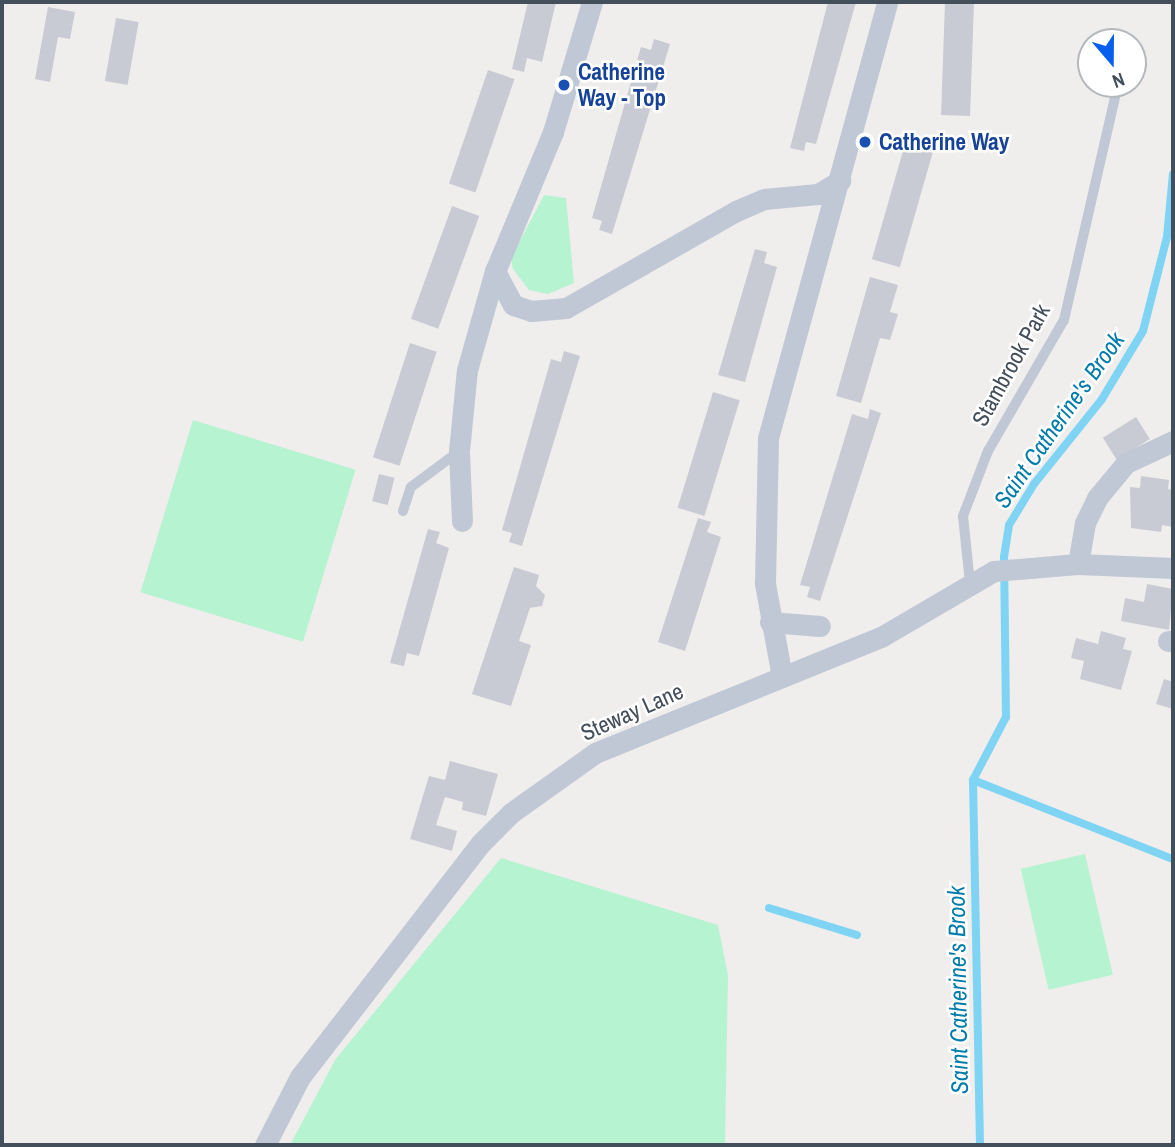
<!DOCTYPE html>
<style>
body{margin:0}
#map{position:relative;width:1175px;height:1147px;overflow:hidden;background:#f0eded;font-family:"Archivo Narrow",sans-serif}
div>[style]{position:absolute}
.green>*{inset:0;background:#b6f3d1;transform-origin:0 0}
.stream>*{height:8px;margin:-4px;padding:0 4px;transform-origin:4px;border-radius:4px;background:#7fd4f4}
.building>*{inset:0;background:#c8cbd3;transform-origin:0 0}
.service>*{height:10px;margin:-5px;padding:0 5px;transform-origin:5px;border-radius:5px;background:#bfc8d4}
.minor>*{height:21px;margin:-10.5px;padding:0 10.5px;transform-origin:10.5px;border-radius:10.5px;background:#bfc8d4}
.dots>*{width:19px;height:19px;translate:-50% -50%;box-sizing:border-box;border:4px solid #fff;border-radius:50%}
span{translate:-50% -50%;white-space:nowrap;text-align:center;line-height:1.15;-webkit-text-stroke:5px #fff;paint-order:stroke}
.transit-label{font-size:23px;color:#164399;font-weight:700}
.left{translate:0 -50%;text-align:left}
.street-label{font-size:23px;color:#444f5c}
.water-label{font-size:24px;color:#017cab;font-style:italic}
.frame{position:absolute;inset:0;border:4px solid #444f5c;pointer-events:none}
.north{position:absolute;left:1077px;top:28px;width:70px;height:70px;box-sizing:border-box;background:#fff;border:2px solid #b4b9be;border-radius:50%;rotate:160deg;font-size:19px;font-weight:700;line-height:28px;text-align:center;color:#444f5c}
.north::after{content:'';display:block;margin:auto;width:24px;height:32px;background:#085fee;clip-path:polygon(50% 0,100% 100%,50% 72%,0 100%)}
</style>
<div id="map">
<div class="green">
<i style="clip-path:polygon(544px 195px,566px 198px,574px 283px,548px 294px,529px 290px,513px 269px,511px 258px)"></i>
<i style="left:193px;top:420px;width:170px;height:180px;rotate:17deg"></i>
<i style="left:1085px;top:854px;width:124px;height:66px;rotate:77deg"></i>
<i style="clip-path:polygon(501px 858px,718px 925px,728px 975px,725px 1145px,290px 1145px,335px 1060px)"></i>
</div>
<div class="stream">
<i style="left:973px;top:780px;width:215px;rotate:21.6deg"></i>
<i style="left:769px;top:908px;width:92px;rotate:17.1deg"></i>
<i style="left:980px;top:1145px;width:365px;rotate:-91.1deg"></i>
<i style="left:973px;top:780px;width:71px;rotate:-62.4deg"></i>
<i style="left:1006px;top:717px;width:160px;rotate:-90.7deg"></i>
<i style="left:1004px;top:557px;width:32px;rotate:-81deg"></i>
<i style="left:1009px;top:525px;width:48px;rotate:-58.6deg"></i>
<i style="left:1034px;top:484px;width:109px;rotate:-51.3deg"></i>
<i style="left:1102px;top:399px;width:79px;rotate:-58.9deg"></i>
<i style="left:1143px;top:331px;width:97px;rotate:-75.7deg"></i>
<i style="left:1167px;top:237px;width:63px;rotate:-84.6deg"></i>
</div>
<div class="building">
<i style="clip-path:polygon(528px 2px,556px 2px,542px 62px,527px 58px,524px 72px,512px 69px)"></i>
<i style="clip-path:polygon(828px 2px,856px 2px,816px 144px,806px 142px,804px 151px,790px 148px)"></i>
<i style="left:945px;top:2px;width:29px;height:113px;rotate:2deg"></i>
<i style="clip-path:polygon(48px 7px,75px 12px,70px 39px,58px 37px,50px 82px,35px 79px)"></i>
<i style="left:116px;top:18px;width:23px;height:64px;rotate:10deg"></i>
<i style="clip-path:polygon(654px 39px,670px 44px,612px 234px,599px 230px,602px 221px,592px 218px,641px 47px,651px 50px)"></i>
<i style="left:488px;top:70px;width:28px;height:120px;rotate:19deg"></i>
<i style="left:905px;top:144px;width:29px;height:120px;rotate:16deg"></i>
<i style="left:452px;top:206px;width:29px;height:120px;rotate:20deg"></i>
<i style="clip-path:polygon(755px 249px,767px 252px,764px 263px,777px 267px,745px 382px,718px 375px)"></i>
<i style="clip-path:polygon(870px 277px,898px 285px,890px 312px,898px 314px,890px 340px,880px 338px,861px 403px,836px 396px)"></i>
<i style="left:410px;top:343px;width:28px;height:120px;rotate:18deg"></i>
<i style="clip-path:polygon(564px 351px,580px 356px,522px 546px,509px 542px,512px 533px,502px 530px,551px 359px,561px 362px)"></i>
<i style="left:713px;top:392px;width:28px;height:121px;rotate:17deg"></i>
<i style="clip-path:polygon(870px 409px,881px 413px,820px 601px,807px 597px,810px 587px,800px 585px,852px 414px,868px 419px)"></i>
<i style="left:1136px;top:417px;width:26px;height:39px;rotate:58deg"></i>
<i style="left:379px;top:474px;width:16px;height:28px;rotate:14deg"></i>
<i style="clip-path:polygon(1141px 476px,1169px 480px,1168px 489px,1173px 490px,1173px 527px,1162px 525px,1161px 532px,1131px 528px,1130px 487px,1140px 488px)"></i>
<i style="clip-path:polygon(698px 518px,711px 522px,707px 532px,721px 537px,685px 651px,658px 642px)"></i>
<i style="clip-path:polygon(428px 529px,440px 532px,436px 543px,449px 548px,419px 656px,407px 653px,404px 666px,390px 663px)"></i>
<i style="clip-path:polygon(514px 567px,539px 575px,536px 586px,545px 595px,542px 606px,530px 608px,519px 641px,531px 645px,511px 706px,472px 694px)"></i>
<i style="clip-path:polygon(1147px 584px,1173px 589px,1169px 630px,1121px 621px,1125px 598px,1144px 602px)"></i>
<i style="clip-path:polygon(1101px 631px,1126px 638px,1123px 649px,1132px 651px,1121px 690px,1080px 679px,1084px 661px,1071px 658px,1076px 638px,1098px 644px)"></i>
<i style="clip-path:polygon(1164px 679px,1173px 682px,1173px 709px,1156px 704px)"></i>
<i style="clip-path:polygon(450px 761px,498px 774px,486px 816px,462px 810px,463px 802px,445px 797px,436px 825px,457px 831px,452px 851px,410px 839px,429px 776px,445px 780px)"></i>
</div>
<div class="service">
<i style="left:1127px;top:42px;width:4px;rotate:-76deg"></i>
<i style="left:403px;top:511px;width:25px;rotate:-72deg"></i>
<i style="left:411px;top:487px;width:59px;rotate:-36.7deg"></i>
<i style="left:970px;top:583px;width:67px;rotate:-96deg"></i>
<i style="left:963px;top:516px;width:70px;rotate:-69deg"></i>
<i style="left:988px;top:451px;width:151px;rotate:-59.9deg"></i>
<i style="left:1064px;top:320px;width:242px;rotate:-77.1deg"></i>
</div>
<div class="minor">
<i style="left:592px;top:2px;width:136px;rotate:106.7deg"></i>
<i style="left:553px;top:132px;width:151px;rotate:112.6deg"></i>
<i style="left:495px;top:271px;width:38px;rotate:62deg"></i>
<i style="left:513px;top:305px;width:19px;rotate:18deg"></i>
<i style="left:531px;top:311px;width:35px;rotate:-5deg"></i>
<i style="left:566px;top:308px;width:196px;rotate:-29.7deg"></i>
<i style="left:736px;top:211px;width:30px;rotate:-23deg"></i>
<i style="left:764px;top:199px;width:54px;rotate:-5.3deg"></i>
<i style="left:818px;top:194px;width:26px;rotate:-31deg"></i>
<i style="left:462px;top:521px;width:70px;rotate:-92.5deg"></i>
<i style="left:459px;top:451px;width:81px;rotate:-84.4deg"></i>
<i style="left:467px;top:370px;width:103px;rotate:-74.2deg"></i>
<i style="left:1078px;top:564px;width:42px;rotate:-80.3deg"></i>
<i style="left:1085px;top:523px;width:28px;rotate:-64deg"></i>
<i style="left:1097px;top:498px;width:45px;rotate:-50.4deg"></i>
<i style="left:1126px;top:463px;width:52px;rotate:-25.1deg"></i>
<i style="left:770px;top:622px;width:50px;rotate:4.6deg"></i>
<i style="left:1168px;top:641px;width:5px"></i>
<i style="left:782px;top:677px;width:96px;rotate:-100.3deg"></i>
<i style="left:765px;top:583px;width:145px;rotate:-88.8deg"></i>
<i style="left:768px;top:438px;width:452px;rotate:-74.7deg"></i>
<i style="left:265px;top:1145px;width:76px;rotate:-62.8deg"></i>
<i style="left:300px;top:1077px;width:294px;rotate:-52.3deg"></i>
<i style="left:480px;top:844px;width:44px;rotate:-45deg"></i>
<i style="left:511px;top:813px;width:103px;rotate:-35.5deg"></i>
<i style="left:595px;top:753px;width:309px;rotate:-22.1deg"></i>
<i style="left:881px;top:637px;width:131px;rotate:-30.3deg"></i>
<i style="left:994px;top:571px;width:84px;rotate:-4.8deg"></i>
<i style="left:1078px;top:564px;width:95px;rotate:2.4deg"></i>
</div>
<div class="dots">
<i style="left:564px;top:85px;background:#1a4fb4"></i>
<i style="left:865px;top:142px;background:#1a4fb4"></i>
</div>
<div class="transit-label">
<span class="left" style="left:578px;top:85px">Catherine<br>Way - Top</span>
<span class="left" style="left:879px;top:142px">Catherine Way</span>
</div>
<div class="street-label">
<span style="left:1011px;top:365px;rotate:-61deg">Stambrook Park</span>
<span style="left:632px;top:712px;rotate:-24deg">Steway Lane</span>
</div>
<div class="water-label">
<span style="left:1059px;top:420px;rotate:-55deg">Saint Catherine's Brook</span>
<span style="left:958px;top:990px;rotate:-91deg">Saint Catherine's Brook</span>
</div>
<div class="frame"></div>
<div class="north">N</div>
</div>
